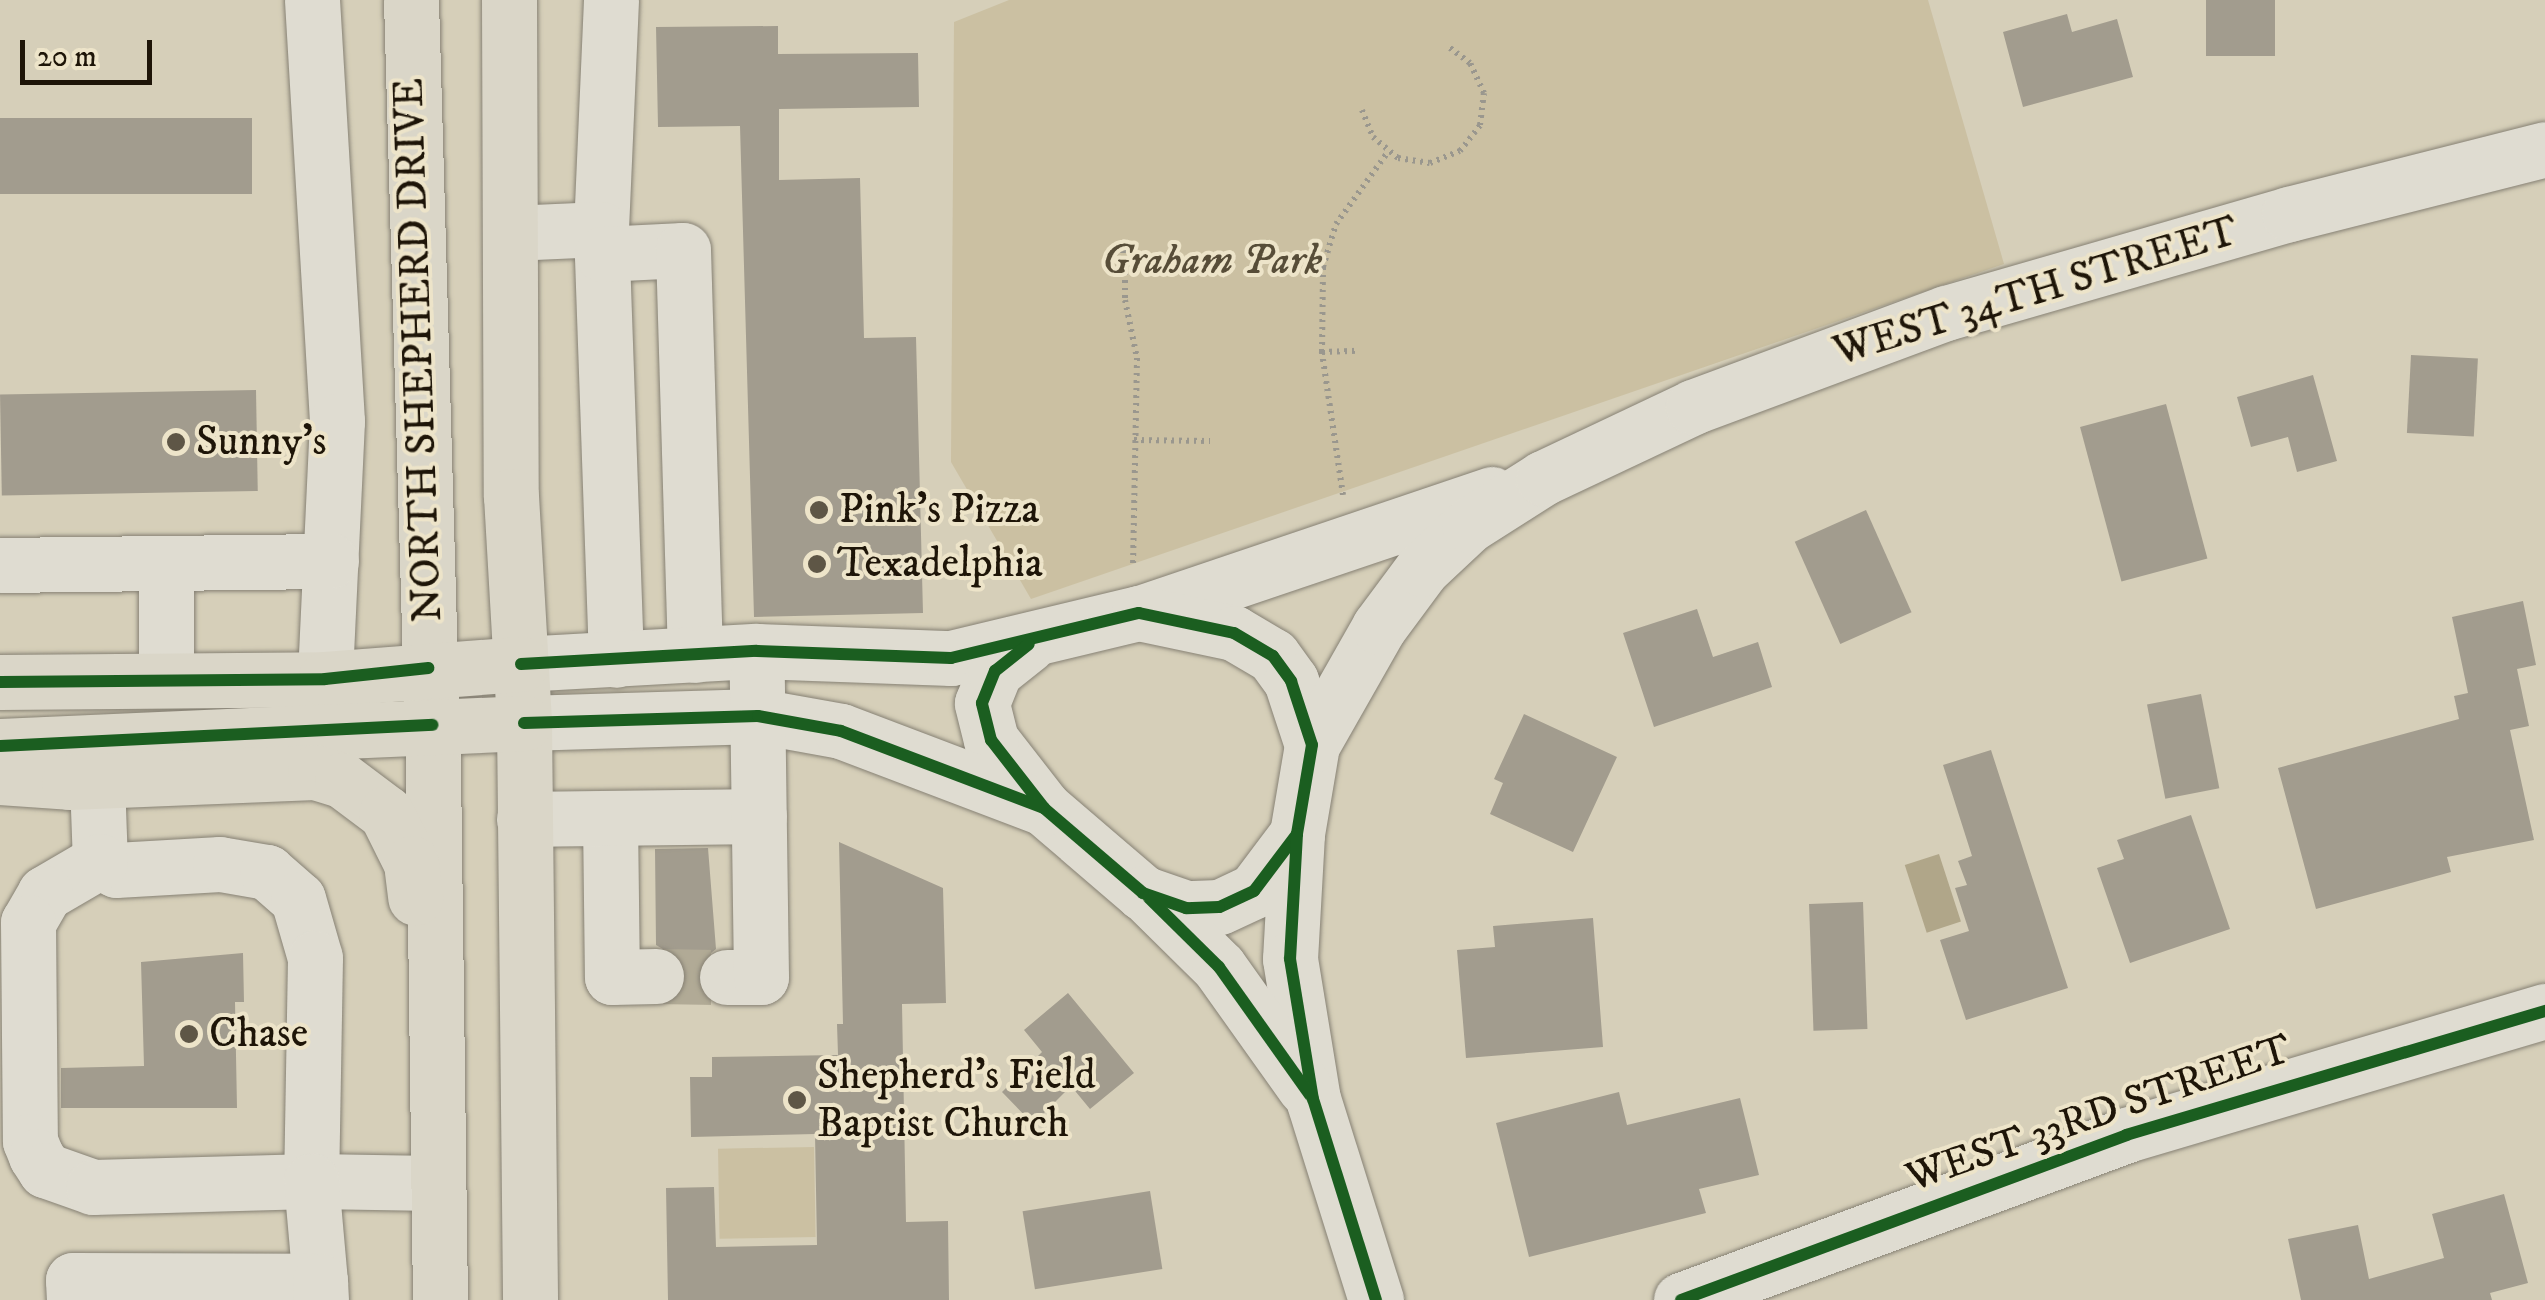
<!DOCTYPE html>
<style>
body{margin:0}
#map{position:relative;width:2545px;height:1300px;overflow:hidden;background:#d6cfb9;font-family:"IM FELL DW Pica",serif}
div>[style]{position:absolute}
.green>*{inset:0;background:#cbc0a2;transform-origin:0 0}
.water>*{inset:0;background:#b0a689;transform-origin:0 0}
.building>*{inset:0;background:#a29c8e;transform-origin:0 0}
.minor-tunnel>*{height:55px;margin-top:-27.5px;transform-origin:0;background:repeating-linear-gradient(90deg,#b1aa96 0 55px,transparent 0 83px)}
.path>*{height:6px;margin-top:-3px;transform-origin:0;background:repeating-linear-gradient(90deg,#9a978e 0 2.5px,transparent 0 7.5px)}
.roads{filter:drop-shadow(0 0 2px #868174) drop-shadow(0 0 2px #868174)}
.minor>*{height:55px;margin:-27.5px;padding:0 27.5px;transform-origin:27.5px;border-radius:27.5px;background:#dfdcd1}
.major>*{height:55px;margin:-27.5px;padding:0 27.5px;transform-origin:27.5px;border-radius:27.5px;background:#dad6c8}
.cycleway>*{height:12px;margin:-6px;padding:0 6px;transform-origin:6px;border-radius:6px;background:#1b5e20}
.dots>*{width:28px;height:28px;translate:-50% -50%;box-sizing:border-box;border:5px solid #ede4c9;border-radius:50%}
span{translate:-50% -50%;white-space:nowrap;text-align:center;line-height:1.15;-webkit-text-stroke:8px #ede4c9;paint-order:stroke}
.park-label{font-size:42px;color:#574d38;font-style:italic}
.street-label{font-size:42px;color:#1e1508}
.poi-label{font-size:42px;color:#1e1508}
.left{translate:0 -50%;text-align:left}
.scale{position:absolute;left:20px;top:40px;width:132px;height:45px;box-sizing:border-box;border:5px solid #1e1508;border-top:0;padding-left:12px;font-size:30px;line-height:35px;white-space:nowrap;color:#1e1508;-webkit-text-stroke:8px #ede4c9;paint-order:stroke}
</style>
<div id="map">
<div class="green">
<i style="clip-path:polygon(1009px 0,1928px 0,2004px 264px,1031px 599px,951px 462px,954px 22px)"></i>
<i style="left:814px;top:1147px;width:90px;height:96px;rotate:89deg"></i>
</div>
<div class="water">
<i style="left:1939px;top:854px;width:71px;height:36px;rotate:72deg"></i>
</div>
<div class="building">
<i style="left:2206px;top:0;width:69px;height:56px"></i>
<i style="clip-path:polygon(2067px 14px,2072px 32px,2117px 19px,2133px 77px,2023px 107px,2003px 32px)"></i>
<i style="clip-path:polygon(778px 26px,778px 54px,918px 53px,919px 107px,779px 109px,779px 180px,860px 178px,864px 338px,916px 337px,923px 613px,754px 617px,740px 126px,658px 127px,656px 27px)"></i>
<i style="left:252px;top:118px;width:76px;height:252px;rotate:90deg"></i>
<i style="left:2411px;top:355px;width:67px;height:78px;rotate:3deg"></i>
<i style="clip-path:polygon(2313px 375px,2337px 461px,2297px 472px,2288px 437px,2251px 447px,2237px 397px)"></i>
<i style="left:256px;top:390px;width:101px;height:256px;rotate:89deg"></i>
<i style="left:2166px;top:404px;width:160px;height:89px;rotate:75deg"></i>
<i style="left:1866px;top:510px;width:112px;height:78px;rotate:66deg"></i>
<i style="clip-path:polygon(2523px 601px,2536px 665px,2517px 669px,2529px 726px,2510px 730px,2534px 840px,2447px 857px,2451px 872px,2316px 909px,2278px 768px,2459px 719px,2454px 696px,2468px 693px,2452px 617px)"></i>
<i style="clip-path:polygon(1697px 609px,1713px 657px,1758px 642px,1772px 687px,1654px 727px,1623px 633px)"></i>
<i style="left:2201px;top:694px;width:96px;height:55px;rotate:79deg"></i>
<i style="clip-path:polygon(1524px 714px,1617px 757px,1573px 852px,1490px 814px,1503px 783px,1494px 779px)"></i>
<i style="clip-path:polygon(1991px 750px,2068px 988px,1966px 1020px,1940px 940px,1969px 931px,1955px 888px,1967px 885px,1958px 861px,1972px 856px,1943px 765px)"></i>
<i style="clip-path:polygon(2191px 815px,2230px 929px,2130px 963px,2097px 868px,2124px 859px,2117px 840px)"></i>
<i style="clip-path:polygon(839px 842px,943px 888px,946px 1003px,902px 1004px,906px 1222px,948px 1221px,949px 1300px,668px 1300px,666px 1188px,714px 1187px,716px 1247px,817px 1245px,815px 1134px,691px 1137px,690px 1077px,712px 1077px,712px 1057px,838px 1055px,837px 1024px,843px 1024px)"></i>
<i style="clip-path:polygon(708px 848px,716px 949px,700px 962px,700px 992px,682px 992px,683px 961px,656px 945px,655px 849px)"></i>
<i style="left:1863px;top:902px;width:127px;height:54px;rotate:88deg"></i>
<i style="clip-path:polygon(1593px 918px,1603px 1047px,1466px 1058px,1457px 950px,1495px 947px,1493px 926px)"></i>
<i style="clip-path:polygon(243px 953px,244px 1002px,235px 1002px,237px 1108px,61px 1108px,61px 1068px,144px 1066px,141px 962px)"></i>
<i style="clip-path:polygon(1068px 993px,1134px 1073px,1090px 1109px,1071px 1086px,1033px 1124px,1002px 1092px,1042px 1052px,1024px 1030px)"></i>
<i style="clip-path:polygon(1619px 1092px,1627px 1125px,1740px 1098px,1759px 1175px,1699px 1189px,1706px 1213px,1529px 1257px,1496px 1123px)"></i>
<i style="left:1150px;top:1191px;width:79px;height:129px;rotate:81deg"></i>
<i style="clip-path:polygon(2504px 1194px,2528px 1283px,2490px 1293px,2492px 1300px,2301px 1300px,2288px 1239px,2358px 1225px,2369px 1279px,2444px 1258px,2432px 1214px)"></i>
</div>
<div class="minor-tunnel">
<i style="left:656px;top:976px;width:60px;rotate:1deg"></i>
</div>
<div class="path">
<i style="left:1362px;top:110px;width:29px;rotate:68deg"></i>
<i style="left:1373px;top:137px;width:33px;rotate:40deg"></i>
<i style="left:1398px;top:158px;width:32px;rotate:9deg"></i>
<i style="left:1430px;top:163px;width:32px;rotate:-22deg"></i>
<i style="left:1460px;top:151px;width:33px;rotate:-52deg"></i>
<i style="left:1480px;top:125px;width:32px;rotate:-83deg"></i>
<i style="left:1484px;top:93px;width:33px;rotate:-115deg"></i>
<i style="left:1470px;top:63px;width:26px;rotate:-143deg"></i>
<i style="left:1112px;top:250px;width:13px"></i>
<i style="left:1125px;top:250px;width:50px;rotate:90deg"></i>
<i style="left:1125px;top:300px;width:59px;rotate:78.3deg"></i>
<i style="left:1137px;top:358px;width:206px;rotate:91.1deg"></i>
<i style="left:1322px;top:352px;width:36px;rotate:-2deg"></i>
<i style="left:1134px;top:440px;width:76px;rotate:0.8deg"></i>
<i style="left:1343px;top:495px;width:145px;rotate:-98.4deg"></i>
<i style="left:1322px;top:352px;width:85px;rotate:-89.3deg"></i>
<i style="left:1323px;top:267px;width:45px;rotate:-73.2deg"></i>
<i style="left:1336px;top:224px;width:89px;rotate:-54.2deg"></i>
</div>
<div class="roads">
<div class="minor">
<i style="left:312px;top:0;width:422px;rotate:86.6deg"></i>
<i style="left:337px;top:421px;width:258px;rotate:92.7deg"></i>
<i style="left:611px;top:0;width:229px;rotate:92.5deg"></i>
<i style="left:601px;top:229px;width:431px;rotate:88deg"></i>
<i style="left:511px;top:233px;width:90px;rotate:-2.5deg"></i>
<i style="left:602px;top:254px;width:81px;rotate:-2.8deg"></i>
<i style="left:683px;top:250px;width:405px;rotate:88.3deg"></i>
<i style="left:166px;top:563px;width:117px;rotate:90deg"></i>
<i style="left:0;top:565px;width:331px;rotate:-0.7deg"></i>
<i style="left:1143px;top:612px;width:368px;rotate:-18.7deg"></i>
<i style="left:521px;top:664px;width:236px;rotate:-3.2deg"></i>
<i style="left:757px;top:651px;width:194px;rotate:2.1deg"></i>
<i style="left:951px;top:658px;width:193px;rotate:-13.5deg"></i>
<i style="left:1139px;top:613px;width:97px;rotate:11.9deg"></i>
<i style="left:1234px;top:633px;width:45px;rotate:30.5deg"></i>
<i style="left:1273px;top:656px;width:31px;rotate:54deg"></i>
<i style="left:1291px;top:681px;width:67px;rotate:71.8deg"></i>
<i style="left:1312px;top:745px;width:90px;rotate:99.6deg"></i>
<i style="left:1297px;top:834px;width:71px;rotate:127deg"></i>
<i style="left:1254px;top:891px;width:38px;rotate:155deg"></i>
<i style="left:1219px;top:907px;width:33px;rotate:178deg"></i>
<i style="left:1186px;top:908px;width:46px;rotate:-160.8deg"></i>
<i style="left:1143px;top:893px;width:130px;rotate:-139.4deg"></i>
<i style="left:1044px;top:808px;width:86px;rotate:-127.9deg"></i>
<i style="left:991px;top:740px;width:38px;rotate:-104deg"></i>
<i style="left:982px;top:703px;width:35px;rotate:-68deg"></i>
<i style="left:995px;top:671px;width:43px;rotate:-38.5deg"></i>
<i style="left:524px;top:723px;width:234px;rotate:-1.7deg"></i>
<i style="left:758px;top:716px;width:84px;rotate:10.2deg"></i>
<i style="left:841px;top:731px;width:217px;rotate:20.8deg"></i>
<i style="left:1312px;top:745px;width:136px;rotate:-60.4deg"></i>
<i style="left:1379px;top:627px;width:72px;rotate:-53.4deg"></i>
<i style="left:1422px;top:569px;width:64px;rotate:-43.1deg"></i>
<i style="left:1469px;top:525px;width:88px;rotate:-32.4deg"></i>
<i style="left:1543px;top:478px;width:166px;rotate:-25.3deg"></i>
<i style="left:1693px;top:407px;width:270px;rotate:-20.4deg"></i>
<i style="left:1946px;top:313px;width:357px;rotate:-16.1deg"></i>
<i style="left:2289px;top:214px;width:264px;rotate:-14.2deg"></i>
<i style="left:97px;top:781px;width:80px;rotate:87.9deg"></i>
<i style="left:100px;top:861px;width:18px;rotate:29deg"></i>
<i style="left:116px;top:870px;width:104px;rotate:-3.3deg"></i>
<i style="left:220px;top:864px;width:48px;rotate:9.7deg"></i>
<i style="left:267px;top:872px;width:41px;rotate:41.1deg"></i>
<i style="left:298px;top:899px;width:61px;rotate:73.9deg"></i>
<i style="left:315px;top:958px;width:223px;rotate:91deg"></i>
<i style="left:311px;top:1181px;width:126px;rotate:0.9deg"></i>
<i style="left:610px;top:818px;width:159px;rotate:89.3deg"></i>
<i style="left:612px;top:977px;width:44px;rotate:-1.3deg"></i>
<i style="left:524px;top:819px;width:235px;rotate:-0.7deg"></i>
<i style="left:1297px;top:834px;width:125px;rotate:93.2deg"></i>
<i style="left:1290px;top:959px;width:142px;rotate:80.7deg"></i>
<i style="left:1313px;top:1099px;width:211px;rotate:72.6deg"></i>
<i style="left:100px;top:861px;width:64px;rotate:149.8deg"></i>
<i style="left:45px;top:893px;width:34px;rotate:120deg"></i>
<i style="left:28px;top:922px;width:219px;rotate:89.5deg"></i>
<i style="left:30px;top:1141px;width:16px;rotate:68deg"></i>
<i style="left:36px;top:1156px;width:17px;rotate:57deg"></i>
<i style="left:45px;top:1170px;width:51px;rotate:19.5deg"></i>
<i style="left:93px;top:1187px;width:218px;rotate:-1.6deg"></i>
<i style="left:311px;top:1181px;width:100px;rotate:84.9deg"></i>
<i style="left:1144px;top:893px;width:105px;rotate:44.6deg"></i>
<i style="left:1219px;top:967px;width:148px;rotate:54.6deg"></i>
<i style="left:727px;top:977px;width:34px"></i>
<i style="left:761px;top:977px;width:298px;rotate:-90.8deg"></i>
<i style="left:74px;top:1300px;width:20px;rotate:-93deg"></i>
<i style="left:73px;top:1280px;width:247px;rotate:0.2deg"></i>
<i style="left:320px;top:1281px;width:19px;rotate:87deg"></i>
<i style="left:1681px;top:1300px;width:475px;rotate:-20.3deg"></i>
<i style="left:2126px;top:1135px;width:437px;rotate:-16.5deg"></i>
</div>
<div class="major">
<i style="left:411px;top:0;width:767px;rotate:88.36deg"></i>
<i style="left:433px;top:767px;width:533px;rotate:89.25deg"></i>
<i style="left:509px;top:0;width:496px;rotate:89.8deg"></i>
<i style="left:511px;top:496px;width:227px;rotate:86.7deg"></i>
<i style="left:524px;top:723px;width:577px;rotate:89.4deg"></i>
<i style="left:0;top:682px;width:325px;rotate:-0.5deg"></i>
<i style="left:325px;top:679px;width:197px;rotate:-4.4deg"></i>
<i style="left:0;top:746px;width:525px;rotate:-2.51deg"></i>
<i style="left:0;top:777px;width:69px;rotate:4.1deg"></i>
<i style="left:69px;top:782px;width:246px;rotate:-2.3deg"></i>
<i style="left:315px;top:772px;width:28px;rotate:17deg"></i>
<i style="left:342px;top:780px;width:55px;rotate:36.9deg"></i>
<i style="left:386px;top:813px;width:56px;rotate:63.4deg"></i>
<i style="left:411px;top:863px;width:35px;rotate:83deg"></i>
</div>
</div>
<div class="cycleway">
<i style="left:521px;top:664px;width:236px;rotate:-3.2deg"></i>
<i style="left:757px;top:651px;width:194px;rotate:2.1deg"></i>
<i style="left:951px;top:658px;width:193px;rotate:-13.5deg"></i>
<i style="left:1139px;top:613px;width:97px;rotate:11.9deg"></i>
<i style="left:1234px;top:633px;width:45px;rotate:30.5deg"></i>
<i style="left:1273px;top:656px;width:31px;rotate:54deg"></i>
<i style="left:1291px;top:681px;width:67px;rotate:71.8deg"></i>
<i style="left:1312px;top:745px;width:90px;rotate:99.6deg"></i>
<i style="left:1297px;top:834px;width:71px;rotate:127deg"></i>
<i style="left:1254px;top:891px;width:38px;rotate:155deg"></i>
<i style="left:1219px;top:907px;width:33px;rotate:178deg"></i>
<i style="left:1186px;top:908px;width:46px;rotate:-160.8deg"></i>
<i style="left:1143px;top:893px;width:130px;rotate:-139.4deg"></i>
<i style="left:1044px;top:808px;width:86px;rotate:-127.9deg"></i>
<i style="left:991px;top:740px;width:38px;rotate:-104deg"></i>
<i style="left:982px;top:703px;width:35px;rotate:-68deg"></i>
<i style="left:995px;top:671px;width:43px;rotate:-38.5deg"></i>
<i style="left:0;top:682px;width:325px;rotate:-0.5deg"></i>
<i style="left:325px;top:679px;width:104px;rotate:-6.1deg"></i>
<i style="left:524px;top:723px;width:234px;rotate:-1.7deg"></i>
<i style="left:758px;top:716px;width:84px;rotate:10.2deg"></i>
<i style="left:841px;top:731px;width:217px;rotate:20.8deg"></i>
<i style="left:0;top:746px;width:433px;rotate:-2.8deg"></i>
<i style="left:1297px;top:834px;width:125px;rotate:93.2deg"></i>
<i style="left:1290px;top:959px;width:142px;rotate:80.7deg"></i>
<i style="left:1313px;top:1099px;width:211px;rotate:72.6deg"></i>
<i style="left:1149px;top:898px;width:98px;rotate:44.6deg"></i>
<i style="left:1219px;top:967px;width:157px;rotate:54.6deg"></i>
<i style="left:1681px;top:1300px;width:475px;rotate:-20.3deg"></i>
<i style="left:2126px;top:1135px;width:437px;rotate:-16.5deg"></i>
</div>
<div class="dots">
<i style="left:176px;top:442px;background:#5e5646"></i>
<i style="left:819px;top:510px;background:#5e5646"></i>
<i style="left:817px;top:564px;background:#5e5646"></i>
<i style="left:189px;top:1034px;background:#5e5646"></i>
<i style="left:797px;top:1100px;background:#5e5646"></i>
</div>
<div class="park-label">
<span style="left:1212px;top:261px">Graham Park</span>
</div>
<div class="street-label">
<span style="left:2036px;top:292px;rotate:-17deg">WEST 34TH STREET</span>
<span style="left:419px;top:350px;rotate:-92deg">NORTH SHEPHERD DRIVE</span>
<span style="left:2099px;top:1114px;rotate:-19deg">WEST 33RD STREET</span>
</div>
<div class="poi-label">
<span class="left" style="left:196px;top:442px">Sunny's</span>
<span class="left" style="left:839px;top:510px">Pink's Pizza</span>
<span class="left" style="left:837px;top:564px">Texadelphia</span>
<span class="left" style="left:209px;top:1034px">Chase</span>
<span class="left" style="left:817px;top:1100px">Shepherd's Field<br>Baptist Church</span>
</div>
<div class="scale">20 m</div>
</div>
